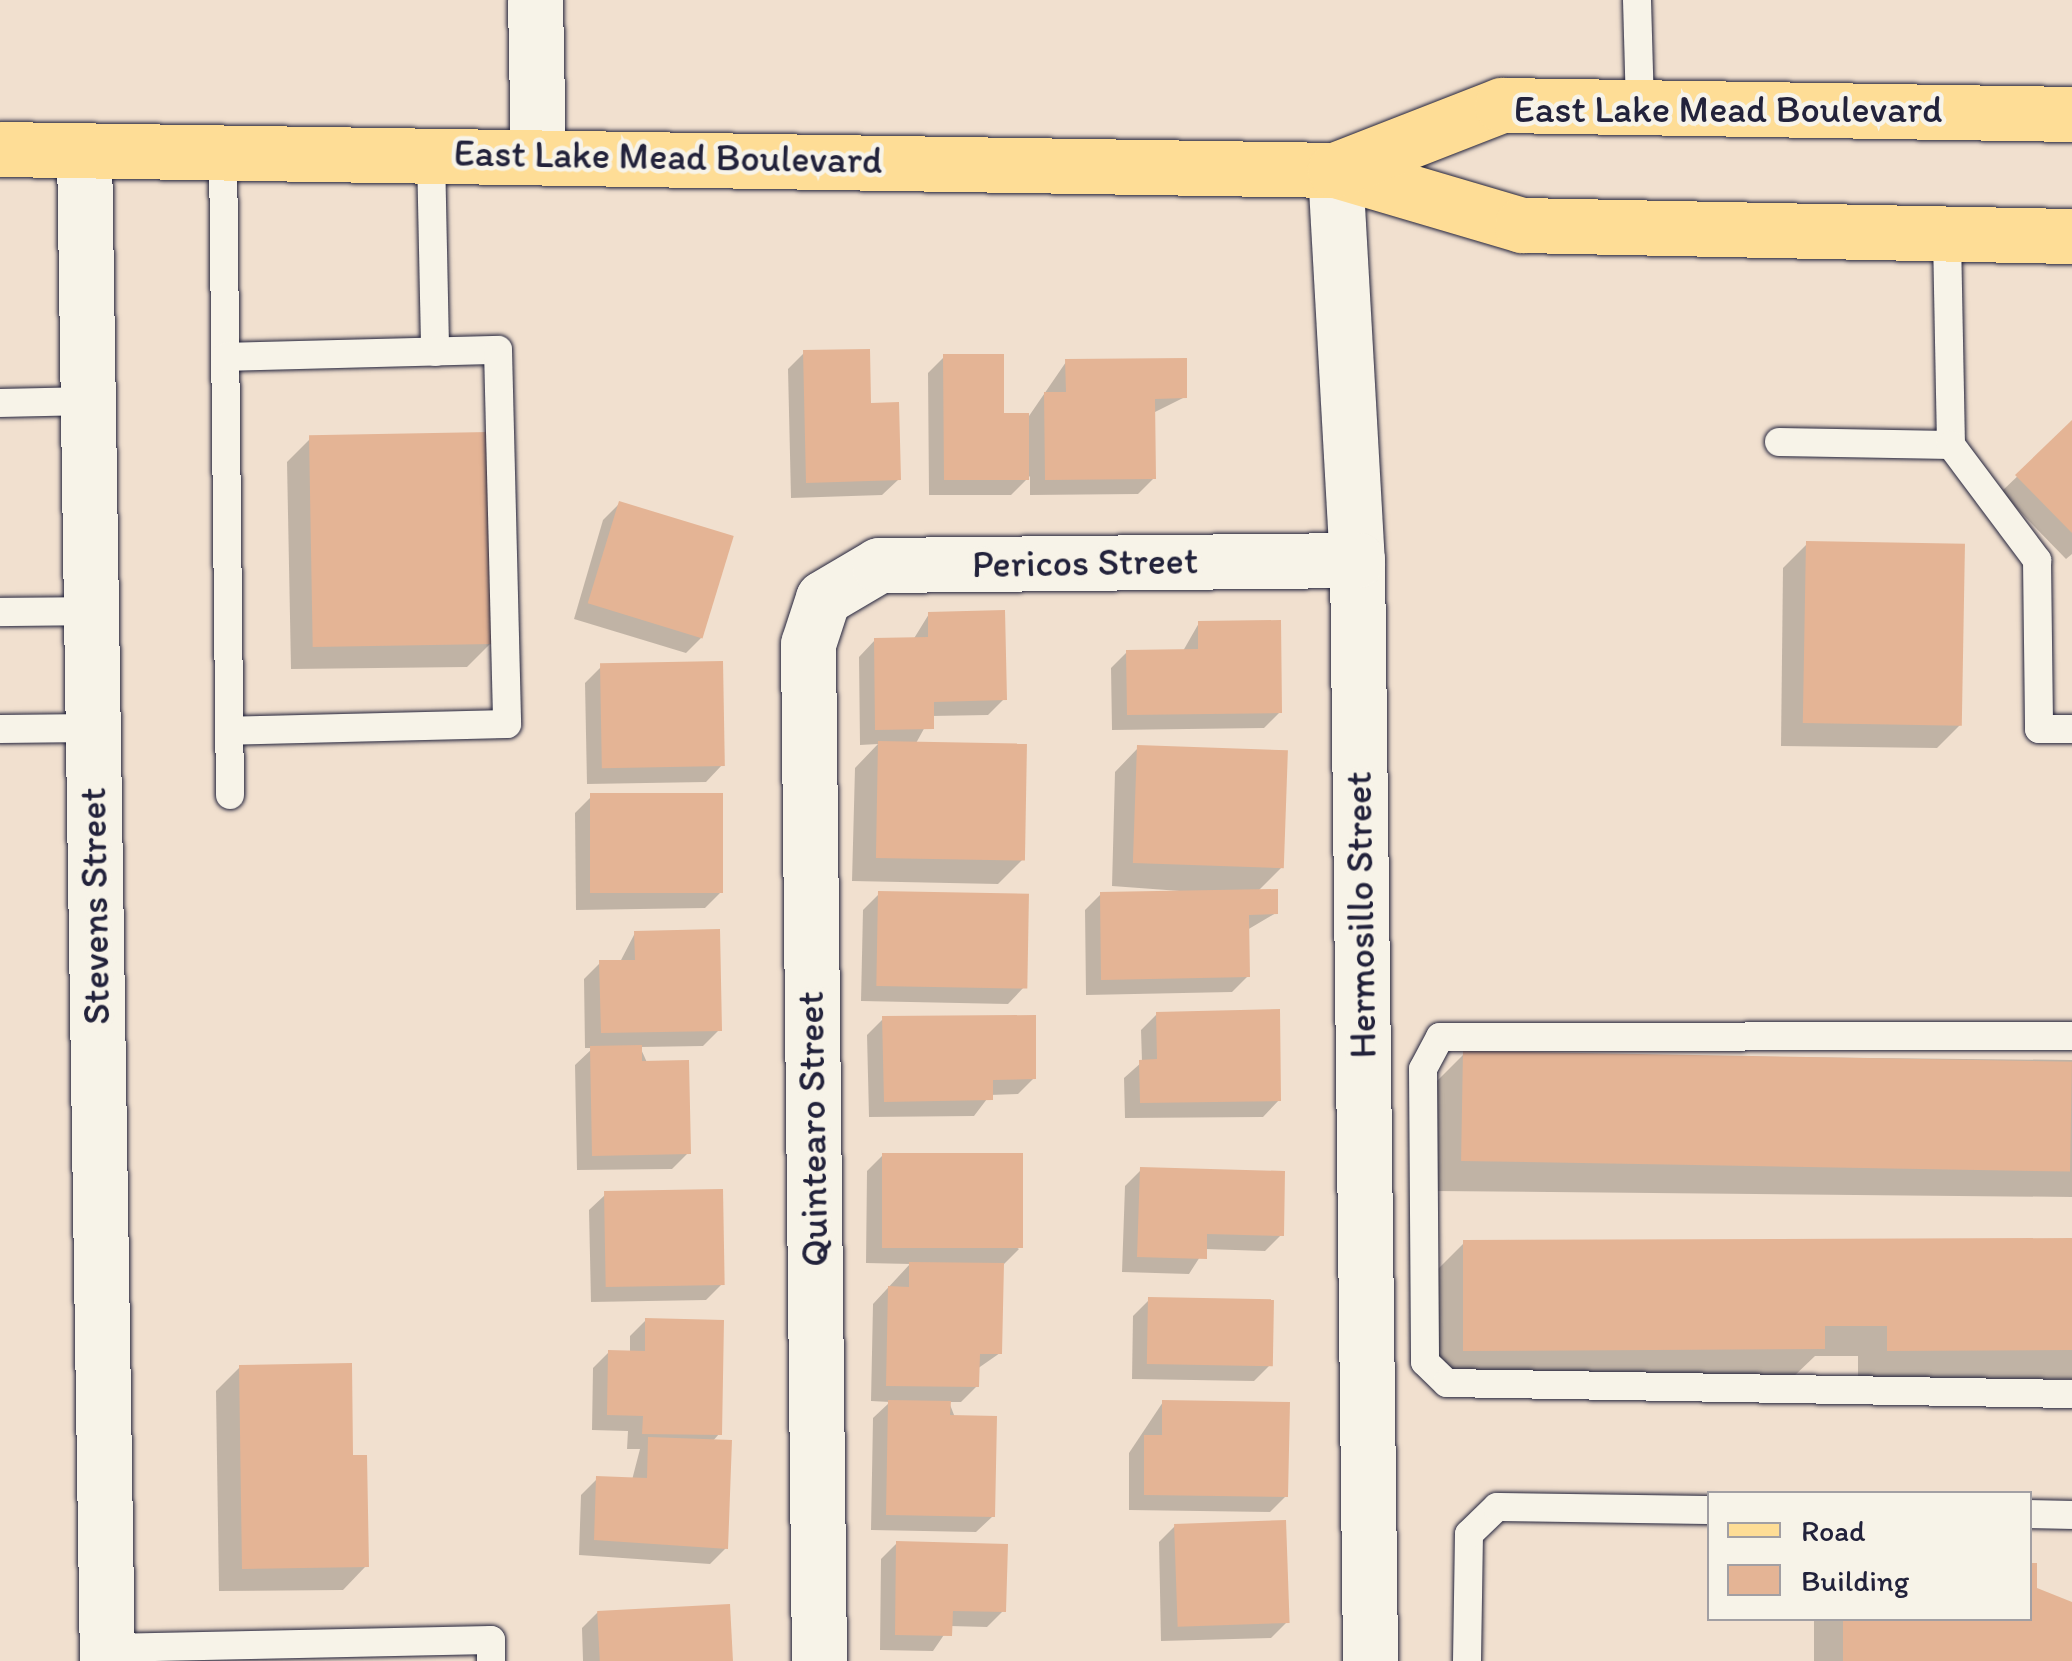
<!DOCTYPE html>
<style>
body{margin:0}
#map{position:relative;width:2072px;height:1661px;overflow:hidden;background:#f1e0cf;font-family:Itim,sans-serif}
div>[style]{position:absolute}
.shadow>*{inset:0;background:#0003}
.building>*{inset:0;background:#e4b495;transform-origin:0 0}
.roads{filter:drop-shadow(0 0 2px #22223b) drop-shadow(0 0 2px #22223b)}
.lane>*{height:28px;margin:-14px;padding:0 14px;transform-origin:14px;border-radius:14px;background:#f7f3e8}
.street>*{height:55px;margin:-27.5px;padding:0 27.5px;transform-origin:27.5px;border-radius:27.5px;background:#f7f3e8}
.primary>*{height:55px;margin:-27.5px;padding:0 27.5px;transform-origin:27.5px;border-radius:27.5px;background:#fedd96}
span{translate:-50% -50%;white-space:nowrap;text-align:center;line-height:1.15;-webkit-text-stroke:9px #f7f3e8;paint-order:stroke}
.street-label{font-size:38px;color:#22223b}
.legend{position:absolute;left:1707px;top:1491px;width:325px;height:130px;box-sizing:border-box;background:#f7f3e8;border:2px solid #a29fa3;margin:0;padding:12px 18px;list-style:none;font-size:30px;color:#22223b}
.legend li{display:flex;align-items:center;gap:20px;height:50px}
.legend b{width:50px;border:2px solid #a29fa3}
</style>
<div id="map">
<div class="shadow">
<i style="clip-path:polygon(804px 353px,868px 406px,899px 479px,882px 495px,791px 498px,788px 369px)"></i>
<i style="clip-path:polygon(944px 357px,1001px 416px,1029px 416px,1066px 362px,1185px 397px,1153px 413px,1154px 478px,1138px 494px,1030px 495px,1030px 476px,1011px 495px,929px 495px,928px 373px)"></i>
<i style="clip-path:polygon(2072px 424px,2072px 554px,2066px 559px,2001px 492px)"></i>
<i style="clip-path:polygon(311px 438px,491px 643px,467px 667px,291px 669px,287px 462px)"></i>
<i style="clip-path:polygon(619px 504px,702px 637px,686px 653px,574px 619px,603px 520px)"></i>
<i style="clip-path:polygon(1807px 544px,1961px 724px,1937px 748px,1781px 746px,1783px 568px)"></i>
<i style="clip-path:polygon(929px 614px,1004px 699px,988px 715px,931px 716px,915px 745px,1022px 860px,998px 884px,852px 881px,855px 768px,878px 744px,860px 745px,859px 657px,875px 640px,913px 640px)"></i>
<i style="clip-path:polygon(1199px 623px,1280px 712px,1264px 728px,1112px 730px,1111px 668px,1127px 652px,1183px 651px)"></i>
<i style="clip-path:polygon(601px 667px,722px 765px,706px 782px,587px 784px,585px 683px)"></i>
<i style="clip-path:polygon(1138px 748px,1283px 866px,1257px 892px,1276px 913px,1247px 930px,1248px 976px,1232px 992px,1086px 995px,1085px 910px,1101px 894px,1207px 893px,1112px 886px,1115px 772px)"></i>
<i style="clip-path:polygon(591px 797px,721px 892px,705px 908px,576px 910px,575px 813px)"></i>
<i style="clip-path:polygon(879px 894px,1024px 987px,1008px 1004px,861px 1001px,863px 910px)"></i>
<i style="clip-path:polygon(635px 933px,719px 1030px,703px 1046px,640px 1047px,688px 1153px,672px 1169px,577px 1170px,575px 1065px,593px 1048px,585px 1048px,584px 979px,600px 963px,620px 962px)"></i>
<i style="clip-path:polygon(1157px 1014px,1279px 1100px,1263px 1117px,1125px 1118px,1124px 1078px,1142px 1062px,1141px 1030px)"></i>
<i style="clip-path:polygon(883px 1019px,1034px 1078px,1018px 1094px,990px 1095px,974px 1116px,869px 1117px,867px 1035px)"></i>
<i style="clip-path:polygon(1464px 1054px,2072px 1060px,2072px 1197px,1433px 1191px,1434px 1084px)"></i>
<i style="clip-path:polygon(883px 1155px,1019px 1249px,1003px 1265px,1000px 1353px,977px 1369px,977px 1386px,961px 1402px,949px 1402px,993px 1516px,976px 1532px,871px 1530px,873px 1418px,890px 1402px,871px 1401px,873px 1304px,910px 1264px,866px 1263px,867px 1171px)"></i>
<i style="clip-path:polygon(1141px 1170px,1281px 1235px,1265px 1251px,1205px 1249px,1189px 1274px,1122px 1272px,1125px 1186px)"></i>
<i style="clip-path:polygon(606px 1194px,722px 1284px,706px 1300px,591px 1302px,589px 1210px)"></i>
<i style="clip-path:polygon(2072px 1240px,2072px 1379px,1858px 1380px,1858px 1356px,1815px 1356px,1792px 1378px,1434px 1380px,1434px 1273px,1464px 1243px)"></i>
<i style="clip-path:polygon(1149px 1300px,1270px 1365px,1254px 1381px,1132px 1379px,1133px 1316px)"></i>
<i style="clip-path:polygon(646px 1320px,719px 1434px,712px 1442px,726px 1548px,710px 1564px,579px 1555px,581px 1495px,597px 1479px,632px 1480px,640px 1449px,627px 1449px,628px 1431px,592px 1430px,593px 1368px,609px 1352px,630px 1353px,630px 1336px)"></i>
<i style="clip-path:polygon(240px 1367px,351px 1457px,366px 1566px,343px 1590px,219px 1591px,216px 1391px)"></i>
<i style="clip-path:polygon(1163px 1402px,1286px 1496px,1270px 1512px,1129px 1510px,1129px 1453px)"></i>
<i style="clip-path:polygon(1175px 1526px,1287px 1622px,1271px 1638px,1161px 1641px,1159px 1542px)"></i>
<i style="clip-path:polygon(897px 1543px,1003px 1611px,987px 1627px,950px 1626px,933px 1651px,880px 1650px,881px 1559px)"></i>
<i style="clip-path:polygon(2030px 1565px,2035px 1590px,2072px 1604px,2072px 1661px,1814px 1661px,1814px 1618px,2030px 1618px)"></i>
<i style="clip-path:polygon(598px 1612px,730px 1661px,583px 1661px,582px 1628px)"></i>
</div>
<div class="building">
<i style="clip-path:polygon(870px 349px,871px 403px,899px 402px,901px 480px,806px 483px,803px 350px)"></i>
<i style="clip-path:polygon(943px 354px,1004px 354px,1004px 413px,1029px 413px,1029px 480px,944px 480px)"></i>
<i style="clip-path:polygon(1187px 358px,1187px 398px,1155px 399px,1156px 479px,1045px 480px,1044px 392px,1066px 392px,1065px 359px)"></i>
<i style="clip-path:polygon(2072px 420px,2072px 533px,2015px 475px)"></i>
<i style="left:489px;top:432px;width:212px;height:180px;rotate:89deg"></i>
<i style="left:619px;top:501px;width:120px;height:107px;rotate:17deg"></i>
<i style="left:1806px;top:541px;width:159px;height:182px;rotate:1deg"></i>
<i style="clip-path:polygon(1005px 610px,1007px 700px,934px 702px,934px 729px,875px 730px,874px 638px,928px 637px,928px 612px)"></i>
<i style="clip-path:polygon(1281px 620px,1282px 713px,1127px 715px,1126px 650px,1198px 649px,1198px 621px)"></i>
<i style="left:723px;top:661px;width:105px;height:123px;rotate:89deg"></i>
<i style="left:878px;top:741px;width:149px;height:117px;rotate:1deg"></i>
<i style="left:1137px;top:745px;width:151px;height:118px;rotate:2deg"></i>
<i style="left:723px;top:793px;width:100px;height:133px;rotate:90deg"></i>
<i style="clip-path:polygon(1278px 889px,1278px 914px,1249px 915px,1250px 977px,1101px 980px,1100px 892px)"></i>
<i style="left:878px;top:891px;width:151px;height:95px;rotate:1deg"></i>
<i style="clip-path:polygon(720px 929px,722px 1031px,601px 1033px,599px 960px,635px 960px,634px 931px)"></i>
<i style="clip-path:polygon(1280px 1009px,1281px 1101px,1140px 1103px,1139px 1060px,1157px 1059px,1156px 1012px)"></i>
<i style="clip-path:polygon(1036px 1015px,1036px 1079px,993px 1080px,993px 1100px,884px 1102px,882px 1016px)"></i>
<i style="clip-path:polygon(642px 1045px,642px 1061px,689px 1060px,691px 1154px,592px 1156px,590px 1046px)"></i>
<i style="left:1463px;top:1051px;width:609px;height:110px;rotate:1deg"></i>
<i style="left:882px;top:1153px;width:141px;height:95px"></i>
<i style="clip-path:polygon(1140px 1167px,1285px 1171px,1284px 1236px,1207px 1234px,1207px 1259px,1137px 1257px)"></i>
<i style="left:723px;top:1189px;width:96px;height:119px;rotate:89deg"></i>
<i style="clip-path:polygon(2072px 1238px,2072px 1350px,1887px 1351px,1887px 1326px,1825px 1326px,1825px 1349px,1463px 1351px,1463px 1240px)"></i>
<i style="clip-path:polygon(909px 1262px,1004px 1263px,1002px 1354px,980px 1354px,979px 1387px,886px 1386px,888px 1286px,909px 1287px)"></i>
<i style="left:1148px;top:1297px;width:126px;height:67px;rotate:1deg"></i>
<i style="clip-path:polygon(645px 1318px,724px 1320px,722px 1435px,642px 1434px,643px 1416px,607px 1415px,608px 1350px,645px 1351px)"></i>
<i style="clip-path:polygon(352px 1363px,353px 1455px,367px 1455px,369px 1567px,242px 1569px,239px 1365px)"></i>
<i style="clip-path:polygon(888px 1400px,951px 1401px,950px 1415px,997px 1416px,995px 1517px,886px 1515px)"></i>
<i style="clip-path:polygon(1162px 1400px,1290px 1402px,1288px 1497px,1144px 1495px,1144px 1435px,1162px 1435px)"></i>
<i style="clip-path:polygon(648px 1437px,732px 1440px,728px 1549px,594px 1540px,596px 1476px,647px 1478px)"></i>
<i style="left:1286px;top:1520px;width:103px;height:112px;rotate:88deg"></i>
<i style="clip-path:polygon(896px 1541px,1008px 1544px,1006px 1612px,953px 1611px,952px 1636px,895px 1635px)"></i>
<i style="clip-path:polygon(2030px 1563px,2037px 1563px,2037px 1588px,2072px 1602px,2072px 1661px,1843px 1661px,1843px 1618px,2030px 1618px)"></i>
<i style="left:730px;top:1604px;width:57px;height:133px;rotate:87deg"></i>
</div>
<div class="roads">
<div class="lane">
<i style="left:1637px;top:0;width:107px;rotate:88.4deg"></i>
<i style="left:223px;top:151px;width:644px;rotate:89.38deg"></i>
<i style="left:431px;top:154px;width:198px;rotate:88.8deg"></i>
<i style="left:226px;top:357px;width:272px;rotate:-1.5deg"></i>
<i style="left:498px;top:350px;width:374px;rotate:88.6deg"></i>
<i style="left:507px;top:724px;width:277px;rotate:178.6deg"></i>
<i style="left:0;top:403px;width:88px;rotate:-1.3deg"></i>
<i style="left:1779px;top:442px;width:172px;rotate:1deg"></i>
<i style="left:1951px;top:445px;width:211px;rotate:-91.1deg"></i>
<i style="left:1951px;top:445px;width:144px;rotate:53.2deg"></i>
<i style="left:2037px;top:560px;width:169px;rotate:89.3deg"></i>
<i style="left:2039px;top:729px;width:33px"></i>
<i style="left:0;top:612px;width:91px;rotate:-0.6deg"></i>
<i style="left:0;top:729px;width:93px;rotate:-0.6deg"></i>
<i style="left:2072px;top:1036px;width:632px;rotate:179.91deg"></i>
<i style="left:1440px;top:1037px;width:36px;rotate:118deg"></i>
<i style="left:1423px;top:1069px;width:293px;rotate:89.6deg"></i>
<i style="left:1425px;top:1362px;width:30px;rotate:44deg"></i>
<i style="left:1447px;top:1383px;width:625px;rotate:1.01deg"></i>
<i style="left:2030px;top:1514px;width:42px;rotate:1.4deg"></i>
<i style="left:107px;top:1648px;width:384px;rotate:-1.2deg"></i>
<i style="left:491px;top:1640px;width:21px;rotate:90deg"></i>
<i style="left:1467px;top:1661px;width:127px;rotate:-89.1deg"></i>
<i style="left:1469px;top:1534px;width:39px;rotate:-44deg"></i>
<i style="left:1497px;top:1507px;width:213px;rotate:0.8deg"></i>
</div>
<div class="street">
<i style="left:535px;top:0;width:152px;rotate:88.9deg"></i>
<i style="left:84px;top:150px;width:1511px;rotate:89.13deg"></i>
<i style="left:1335px;top:170px;width:391px;rotate:86.8deg"></i>
<i style="left:1357px;top:560px;width:1101px;rotate:89.32deg"></i>
<i style="left:819px;top:1661px;width:1017px;rotate:-90.62deg"></i>
<i style="left:808px;top:644px;width:48px;rotate:-71.9deg"></i>
<i style="left:823px;top:598px;width:65px;rotate:-30.5deg"></i>
<i style="left:879px;top:565px;width:478px;rotate:-0.6deg"></i>
</div>
<div class="primary">
<i style="left:0;top:149px;width:1335px;rotate:0.9deg"></i>
<i style="left:1335px;top:170px;width:195px;rotate:16.4deg"></i>
<i style="left:1522px;top:225px;width:550px;rotate:1.15deg"></i>
<i style="left:1335px;top:170px;width:179px;rotate:-21.3deg"></i>
<i style="left:1502px;top:105px;width:570px;rotate:0.9deg"></i>
</div>
</div>
<div class="street-label">
<span style="left:1728px;top:110px">East Lake Mead Boulevard</span>
<span style="left:668px;top:157px;rotate:1deg">East Lake Mead Boulevard</span>
<span style="left:1085px;top:563px;rotate:-1deg">Pericos Street</span>
<span style="left:95px;top:906px;rotate:-91deg">Stevens Street</span>
<span style="left:1361px;top:915px;rotate:-91deg">Hermosillo Street</span>
<span style="left:813px;top:1129px;rotate:-91deg">Quintearo Street</span>
</div>
<ul class="legend">
<li><b style="height:12px;background:#fedd96"></b>Road</li>
<li><b style="height:28px;background:#e4b495"></b>Building</li>
</ul>
</div>
